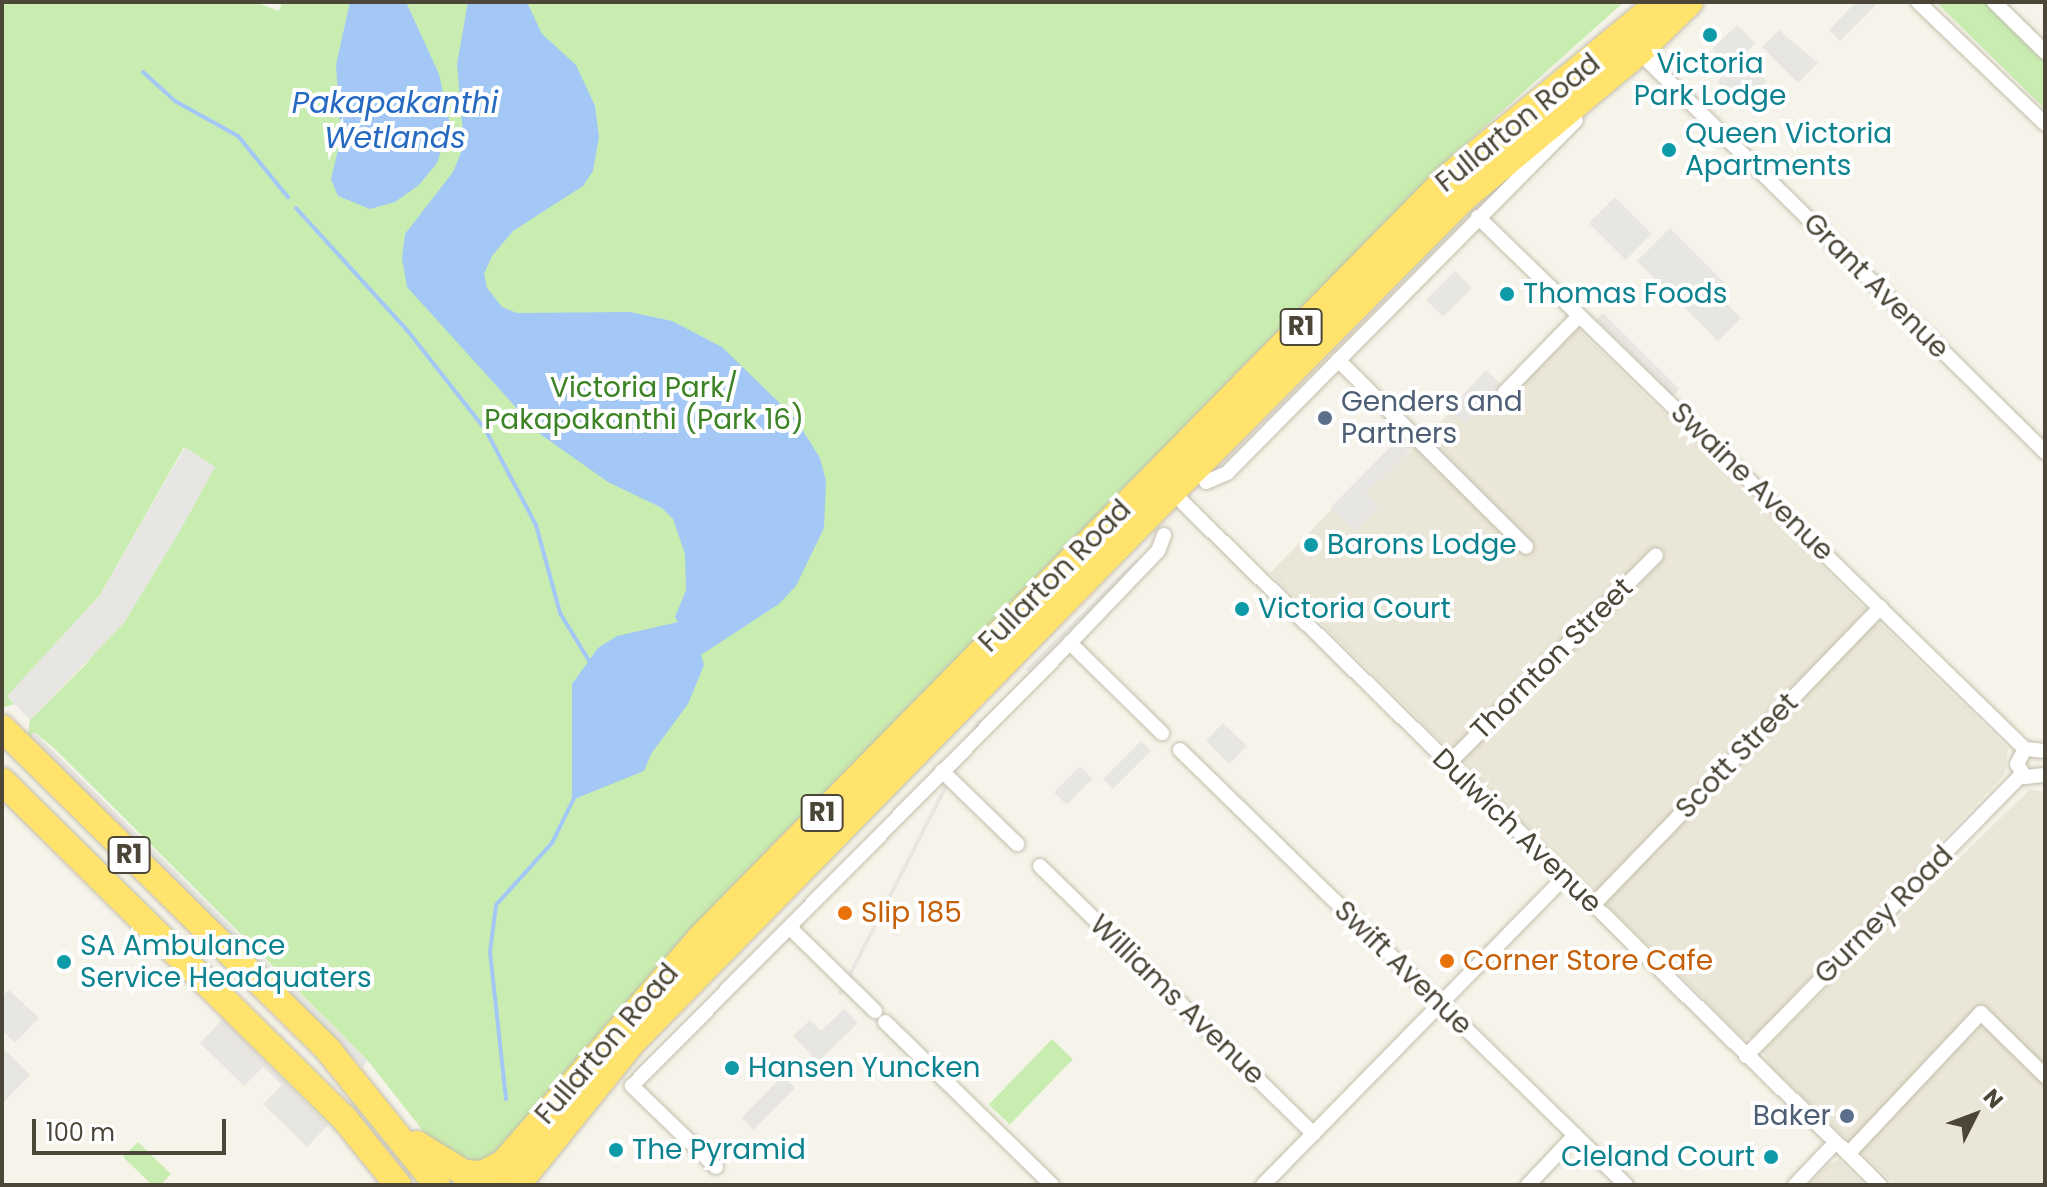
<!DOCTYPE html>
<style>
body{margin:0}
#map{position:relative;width:2047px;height:1187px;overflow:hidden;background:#f6f4ea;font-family:Poppins,sans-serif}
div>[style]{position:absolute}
.residential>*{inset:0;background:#ebe7d8}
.green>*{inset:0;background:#c9edb0;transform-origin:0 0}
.parking>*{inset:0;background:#e8e6e2;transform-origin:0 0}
.water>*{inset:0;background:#a3c8f6}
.stream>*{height:4px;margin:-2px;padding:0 2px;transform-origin:2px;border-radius:2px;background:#a3c8f6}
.roads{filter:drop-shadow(0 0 2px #c3beac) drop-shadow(0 0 2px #c3beac)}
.street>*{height:14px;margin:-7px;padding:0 7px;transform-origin:7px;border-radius:7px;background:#fff}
.highway>*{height:26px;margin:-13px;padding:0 13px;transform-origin:13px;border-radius:13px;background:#ffe36c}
.dots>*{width:22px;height:22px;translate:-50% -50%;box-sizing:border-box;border:4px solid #fff;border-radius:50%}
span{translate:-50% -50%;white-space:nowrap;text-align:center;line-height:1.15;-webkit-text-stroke:8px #fff;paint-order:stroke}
.shield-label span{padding:2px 6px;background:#fff;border:2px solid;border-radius:6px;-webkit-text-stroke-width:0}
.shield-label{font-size:26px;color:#4b4637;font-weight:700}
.culture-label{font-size:28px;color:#0d838f}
.left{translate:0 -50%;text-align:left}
.right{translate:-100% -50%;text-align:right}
.street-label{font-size:28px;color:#4b4637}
.park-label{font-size:28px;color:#3b8324}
.service-label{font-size:28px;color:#4e5e75}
.food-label{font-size:28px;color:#c56008}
.water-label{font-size:30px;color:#2669c1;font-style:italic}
.frame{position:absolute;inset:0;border:4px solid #4b4637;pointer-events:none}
.north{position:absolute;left:1935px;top:1075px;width:80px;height:80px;-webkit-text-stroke:6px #fff;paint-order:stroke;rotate:48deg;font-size:22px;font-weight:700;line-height:32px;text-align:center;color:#4b4637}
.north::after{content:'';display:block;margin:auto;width:28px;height:36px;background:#4b4637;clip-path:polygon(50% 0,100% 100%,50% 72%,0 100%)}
.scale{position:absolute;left:32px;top:1119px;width:194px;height:36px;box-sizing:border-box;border:4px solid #4b4637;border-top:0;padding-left:10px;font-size:24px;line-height:28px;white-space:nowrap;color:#4b4637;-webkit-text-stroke:6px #fff;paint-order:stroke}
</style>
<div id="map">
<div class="residential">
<i style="clip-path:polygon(1576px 327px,2008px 748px,2005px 774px,1754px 1037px,1743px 1038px,1270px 573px,1333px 508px,1366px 493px,1478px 386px,1499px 404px)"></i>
<i style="clip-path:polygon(2030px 789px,2045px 792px,2045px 1185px,1895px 1185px,1770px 1066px,1762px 1051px)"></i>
<i style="clip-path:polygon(1839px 1160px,1865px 1185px,1808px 1185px,1829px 1164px)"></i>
</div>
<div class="green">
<i style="clip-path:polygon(2px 2px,255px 2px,279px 11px,282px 2px,1624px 2px,1451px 157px,690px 933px,493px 1160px,473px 1167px,427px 1136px,368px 1061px,54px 748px,34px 732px,30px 737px,28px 733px,30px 720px,87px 663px,156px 567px,215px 467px,184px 447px,100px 595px,8px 697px,14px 704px,2px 708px)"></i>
<i style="clip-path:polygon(1936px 2px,1985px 2px,2045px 60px,2045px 109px)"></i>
<i style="left:1052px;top:1039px;width:29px;height:91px;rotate:44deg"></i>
<i style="clip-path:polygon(138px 1142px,171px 1174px,161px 1185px,152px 1185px,123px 1157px)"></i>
</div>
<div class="parking">
<i style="clip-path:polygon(1856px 2px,1879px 2px,1840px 41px,1829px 30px)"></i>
<i style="clip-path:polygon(1737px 25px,1755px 43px,1740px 59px,1767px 81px,1738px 104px,1717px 82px,1730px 68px,1712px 49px)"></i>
<i style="clip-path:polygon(1779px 30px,1818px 63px,1798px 83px,1762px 47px)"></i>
<i style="left:1615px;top:197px;width:52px;height:37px;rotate:45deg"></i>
<i style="clip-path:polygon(1670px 228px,1724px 282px,1715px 292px,1741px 318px,1718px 341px,1637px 261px)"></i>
<i style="left:1455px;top:271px;width:24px;height:41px;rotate:45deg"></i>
<i style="left:1603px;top:313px;width:108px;height:9px;rotate:45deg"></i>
<i style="left:1486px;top:370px;width:23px;height:54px;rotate:43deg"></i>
<i style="clip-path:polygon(1402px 435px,1413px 447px,1366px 493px,1379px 506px,1354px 531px,1330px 508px)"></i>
<i style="clip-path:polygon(185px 447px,215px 467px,181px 529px,124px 623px,30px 720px,7px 696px,100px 595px)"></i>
<i style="left:1136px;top:559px;width:4px;height:156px;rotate:45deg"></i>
<i style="left:978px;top:719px;width:4px;height:308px;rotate:27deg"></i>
<i style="left:1223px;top:723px;width:33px;height:25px;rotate:44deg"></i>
<i style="clip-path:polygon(34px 732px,368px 1061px,363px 1067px,30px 737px)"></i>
<i style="left:1141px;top:741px;width:14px;height:54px;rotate:45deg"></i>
<i style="left:1080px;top:766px;width:18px;height:37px;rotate:45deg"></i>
<i style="clip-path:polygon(9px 990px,39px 1018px,15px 1043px,2px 1030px,2px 997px)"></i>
<i style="clip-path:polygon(844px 1009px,858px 1023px,818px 1062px,793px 1036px,810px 1020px,821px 1031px)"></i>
<i style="clip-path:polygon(223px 1019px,328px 1125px,307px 1147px,263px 1104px,282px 1085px,263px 1067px,244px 1086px,200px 1043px)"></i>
<i style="clip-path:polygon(2px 1047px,30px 1075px,2px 1104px)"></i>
<i style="left:783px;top:1076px;width:17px;height:59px;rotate:45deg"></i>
</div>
<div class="water">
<i style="clip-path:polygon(350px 2px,406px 2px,439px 74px,450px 124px,437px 163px,419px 185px,395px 202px,370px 209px,338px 196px,331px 179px,341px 137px,336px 65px)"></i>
<i style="clip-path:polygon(468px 2px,527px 2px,542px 34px,576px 65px,595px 106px,599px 137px,593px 171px,583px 186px,513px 231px,492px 256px,484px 274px,487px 288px,502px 307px,517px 313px,630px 312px,672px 321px,722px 347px,795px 418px,820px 458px,826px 481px,824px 528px,796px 586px,779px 604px,701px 655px,704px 665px,688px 704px,651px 754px,644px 771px,572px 800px,572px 684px,598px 648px,617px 636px,678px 622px,675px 617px,686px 590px,685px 554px,673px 519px,662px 508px,608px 482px,540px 434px,407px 287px,402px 259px,405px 234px,453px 172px,464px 145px,457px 64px)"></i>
</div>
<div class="stream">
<i style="left:143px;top:72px;width:43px;rotate:42.2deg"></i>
<i style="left:175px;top:101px;width:72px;rotate:29.1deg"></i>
<i style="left:238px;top:136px;width:79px;rotate:50.7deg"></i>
<i style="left:296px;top:208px;width:165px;rotate:47.7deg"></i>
<i style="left:407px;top:330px;width:126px;rotate:51.8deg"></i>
<i style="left:485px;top:429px;width:109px;rotate:62deg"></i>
<i style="left:536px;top:525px;width:91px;rotate:74.7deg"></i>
<i style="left:560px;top:613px;width:60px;rotate:58.7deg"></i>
<i style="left:506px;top:1099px;width:148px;rotate:-96.2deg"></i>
<i style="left:490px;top:952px;width:47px;rotate:-82.7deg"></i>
<i style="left:496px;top:905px;width:84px;rotate:-47.9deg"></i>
<i style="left:552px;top:843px;width:55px;rotate:-63.9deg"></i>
</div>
<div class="roads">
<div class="street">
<i style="left:1918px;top:2px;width:176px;rotate:43.8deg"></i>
<i style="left:1994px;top:2px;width:71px;rotate:44.4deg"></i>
<i style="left:1639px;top:52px;width:570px;rotate:44.57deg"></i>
<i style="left:1478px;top:217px;width:763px;rotate:44.2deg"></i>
<i style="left:1338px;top:360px;width:265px;rotate:44.8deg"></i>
<i style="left:1505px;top:392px;width:106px;rotate:-45.8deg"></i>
<i style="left:1206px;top:482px;width:23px;rotate:-23deg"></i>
<i style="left:1227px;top:473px;width:496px;rotate:-45.3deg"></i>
<i style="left:1170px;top:490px;width:994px;rotate:44.39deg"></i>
<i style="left:1070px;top:643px;width:129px;rotate:44.4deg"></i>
<i style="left:1180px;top:750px;width:623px;rotate:44.28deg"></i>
<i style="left:2045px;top:751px;width:20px;rotate:-174deg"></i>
<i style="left:2025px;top:749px;width:17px;rotate:118deg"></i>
<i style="left:2017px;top:764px;width:15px;rotate:58deg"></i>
<i style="left:2025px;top:777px;width:20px;rotate:-6deg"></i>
<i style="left:1449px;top:763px;width:293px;rotate:-45.1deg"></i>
<i style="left:942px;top:771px;width:105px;rotate:44.2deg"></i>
<i style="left:1040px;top:866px;width:383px;rotate:44.4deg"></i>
<i style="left:1593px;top:905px;width:414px;rotate:-46deg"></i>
<i style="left:790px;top:928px;width:119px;rotate:44.3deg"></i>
<i style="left:885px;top:1022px;width:233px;rotate:44.3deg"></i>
<i style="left:1746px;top:1056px;width:395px;rotate:-45.6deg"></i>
<i style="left:1848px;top:1154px;width:194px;rotate:-46.7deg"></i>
<i style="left:1981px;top:1013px;width:90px;rotate:44.5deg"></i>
<i style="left:716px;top:1167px;width:117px;rotate:-136deg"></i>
<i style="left:632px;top:1086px;width:623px;rotate:-45.33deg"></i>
<i style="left:1070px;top:643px;width:127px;rotate:-46.3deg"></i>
<i style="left:1158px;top:551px;width:17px;rotate:-69deg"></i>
<i style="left:1263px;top:1185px;width:431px;rotate:-45.6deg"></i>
<i style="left:1528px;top:1185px;width:69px;rotate:-46.8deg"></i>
<i style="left:1795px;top:1185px;width:58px;rotate:-46.4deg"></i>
</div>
<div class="highway">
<i style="left:2px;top:728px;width:460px;rotate:44.6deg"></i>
<i style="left:329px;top:1051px;width:172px;rotate:51.1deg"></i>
<i style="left:2px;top:781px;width:480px;rotate:44.6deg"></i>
<i style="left:344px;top:1118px;width:86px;rotate:51.1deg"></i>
<i style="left:417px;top:1144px;width:55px;rotate:31.7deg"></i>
<i style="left:464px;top:1173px;width:18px;rotate:3deg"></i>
<i style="left:482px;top:1174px;width:22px;rotate:-27deg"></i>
<i style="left:484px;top:1185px;width:327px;rotate:-48.8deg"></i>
<i style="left:699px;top:939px;width:1067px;rotate:-45.49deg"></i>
<i style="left:1447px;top:178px;width:276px;rotate:-39.6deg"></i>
<i style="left:517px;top:1185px;width:183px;rotate:-51deg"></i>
<i style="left:632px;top:1043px;width:771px;rotate:-45.58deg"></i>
<i style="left:1172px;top:492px;width:414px;rotate:-45.2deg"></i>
<i style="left:1464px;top:198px;width:228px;rotate:-39.8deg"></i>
<i style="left:1639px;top:52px;width:71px;rotate:-44.4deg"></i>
</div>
</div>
<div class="dots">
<i style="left:1710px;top:35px;background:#0f9aa8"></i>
<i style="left:1669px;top:150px;background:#0f9aa8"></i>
<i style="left:1507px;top:294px;background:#0f9aa8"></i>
<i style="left:1325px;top:418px;background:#5c6f8a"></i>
<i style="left:1311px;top:545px;background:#0f9aa8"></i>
<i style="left:1242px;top:609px;background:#0f9aa8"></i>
<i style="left:845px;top:913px;background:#e8710a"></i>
<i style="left:1447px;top:961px;background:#e8710a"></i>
<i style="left:64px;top:962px;background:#0f9aa8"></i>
<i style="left:732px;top:1068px;background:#0f9aa8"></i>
<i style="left:1847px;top:1116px;background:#5c6f8a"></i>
<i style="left:616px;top:1150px;background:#0f9aa8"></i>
<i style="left:1771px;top:1157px;background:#0f9aa8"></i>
</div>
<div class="shield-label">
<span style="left:1301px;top:327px">R1</span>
<span style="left:822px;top:813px">R1</span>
<span style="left:129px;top:855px">R1</span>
</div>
<div class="culture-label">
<span style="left:1710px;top:80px">Victoria<br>Park Lodge</span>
<span class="left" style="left:1685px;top:150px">Queen Victoria<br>Apartments</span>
<span class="left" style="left:1523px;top:294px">Thomas Foods</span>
<span class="left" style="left:1327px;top:545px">Barons Lodge</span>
<span class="left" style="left:1258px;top:609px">Victoria Court</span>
<span class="left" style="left:80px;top:962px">SA Ambulance<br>Service Headquaters</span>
<span class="left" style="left:748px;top:1068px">Hansen Yuncken</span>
<span class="left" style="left:632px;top:1150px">The Pyramid</span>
<span class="right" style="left:1755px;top:1157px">Cleland Court</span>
</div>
<div class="street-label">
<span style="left:1518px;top:123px;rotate:-39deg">Fullarton Road</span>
<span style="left:1876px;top:286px;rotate:45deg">Grant Avenue</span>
<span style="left:1752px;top:482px;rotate:44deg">Swaine Avenue</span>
<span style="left:1055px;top:576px;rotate:-45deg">Fullarton Road</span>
<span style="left:1552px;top:659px;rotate:-45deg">Thornton Street</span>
<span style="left:1737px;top:756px;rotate:-46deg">Scott Street</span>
<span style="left:1517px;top:831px;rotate:44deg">Dulwich Avenue</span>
<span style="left:1884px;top:915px;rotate:-45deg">Gurney Road</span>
<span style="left:1403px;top:968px;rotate:44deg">Swift Avenue</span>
<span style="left:1177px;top:1000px;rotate:44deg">Williams Avenue</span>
<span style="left:607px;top:1044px;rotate:-49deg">Fullarton Road</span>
</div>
<div class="park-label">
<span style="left:644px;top:404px">Victoria Park/<br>Pakapakanthi (Park 16)</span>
</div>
<div class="service-label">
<span class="left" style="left:1341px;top:418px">Genders and<br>Partners</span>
<span class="right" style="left:1831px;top:1116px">Baker</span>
</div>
<div class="food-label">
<span class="left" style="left:861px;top:913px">Slip 185</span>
<span class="left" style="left:1463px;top:961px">Corner Store Cafe</span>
</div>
<div class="water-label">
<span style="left:395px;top:120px">Pakapakanthi<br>Wetlands</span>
</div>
<div class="frame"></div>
<div class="north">N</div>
<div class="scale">100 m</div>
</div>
